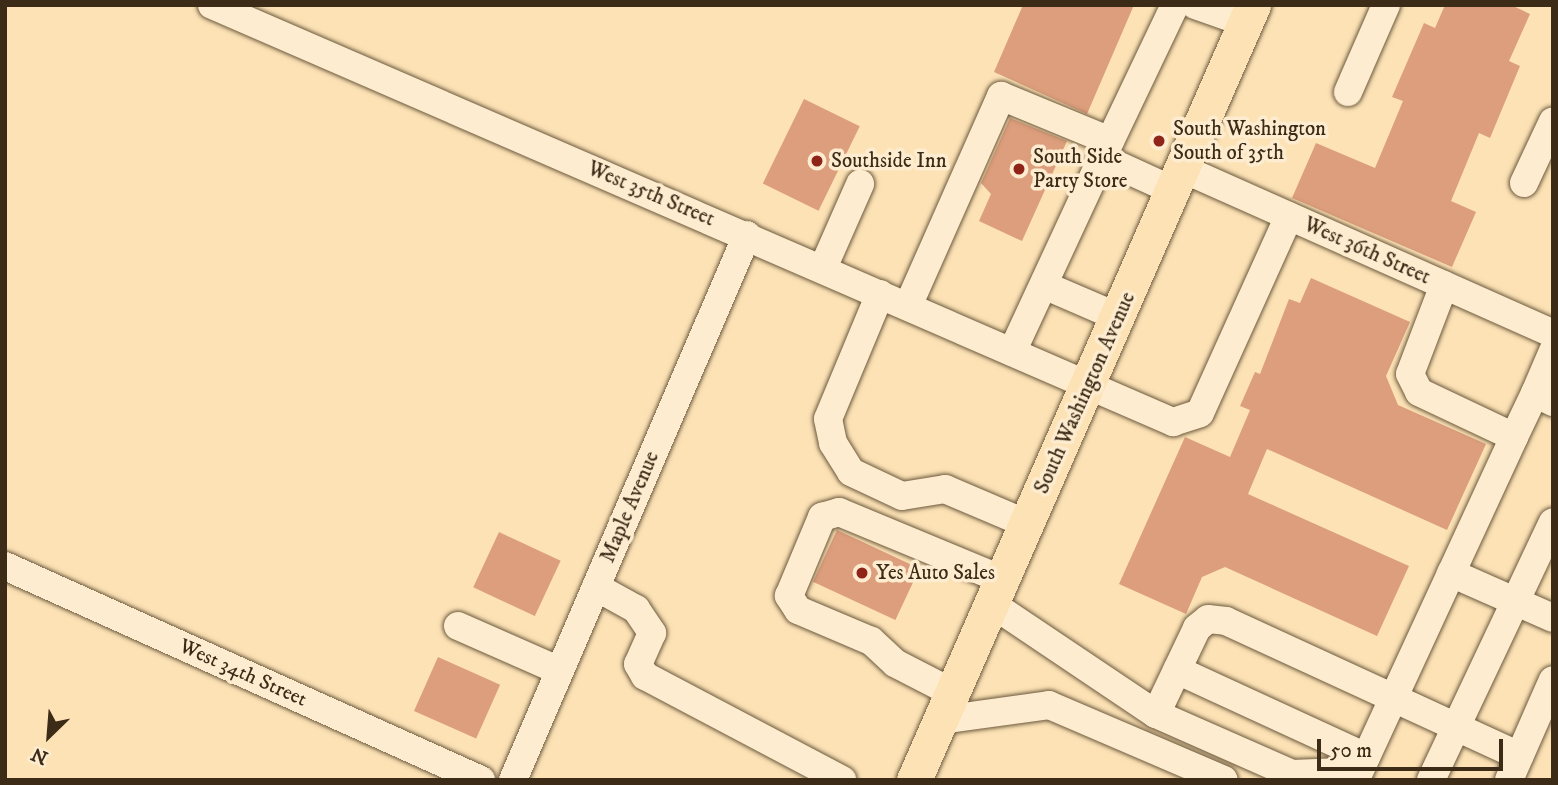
<!DOCTYPE html>
<style>
body{margin:0}
#map{position:relative;width:1558px;height:785px;overflow:hidden;background:#fce2b5;font-family:"IM FELL DW Pica",serif}
div>[style]{position:absolute}
.building>*{inset:0;background:#dc9e7c;transform-origin:0 0}
.roads{filter:drop-shadow(0 0 2px #6c593e) drop-shadow(0 0 2px #6c593e)}
.minor>*{height:28px;margin:-14px;padding:0 14px;transform-origin:14px;border-radius:14px;background:#fdeccf}
.major>*{height:35px;margin:-17.5px;padding:0 17.5px;transform-origin:17.5px;border-radius:17.5px;background:#fce2b5}
.dots>*{width:19px;height:19px;translate:-50% -50%;box-sizing:border-box;border:4px solid #fdeccf;border-radius:50%}
span{translate:-50% -50%;white-space:nowrap;text-align:center;line-height:1.15;-webkit-text-stroke:7px #fdeccf;paint-order:stroke}
.poi-label{font-size:21px;color:#3c2b17}
.left{translate:0 -50%;text-align:left}
.street-label{font-size:21px;color:#3c2b17}
.frame{position:absolute;inset:0;border:7px solid #3c2b17;pointer-events:none}
.north{position:absolute;left:14px;top:701px;width:70px;height:70px;-webkit-text-stroke:5px #fdeccf;paint-order:stroke;rotate:205deg;font-size:19px;font-weight:700;line-height:28px;text-align:center;color:#3c2b17}
.north::after{content:'';display:block;margin:auto;width:24px;height:32px;background:#3c2b17;clip-path:polygon(50% 0,100% 100%,50% 72%,0 100%)}
.scale{position:absolute;left:1317px;top:739px;width:186px;height:32px;box-sizing:border-box;border:4px solid #3c2b17;border-top:0;padding-left:9px;font-size:21px;line-height:24px;white-space:nowrap;color:#3c2b17;-webkit-text-stroke:5px #fdeccf;paint-order:stroke}
</style>
<div id="map">
<div class="building">
<i style="clip-path:polygon(1023px 5px,1134px 5px,1087px 114px,994px 72px)"></i>
<i style="clip-path:polygon(1445px 5px,1511px 5px,1530px 14px,1509px 61px,1520px 66px,1490px 138px,1479px 133px,1451px 201px,1476px 212px,1452px 267px,1292px 198px,1316px 143px,1375px 168px,1403px 101px,1392px 97px,1424px 23px,1435px 28px)"></i>
<i style="left:804px;top:99px;width:62px;height:94px;rotate:26deg"></i>
<i style="clip-path:polygon(1010px 118px,1067px 141px,1022px 241px,979px 221px,991px 194px,981px 183px)"></i>
<i style="clip-path:polygon(1311px 278px,1410px 322px,1386px 376px,1398px 405px,1486px 444px,1447px 530px,1267px 449px,1248px 494px,1409px 566px,1377px 636px,1225px 567px,1202px 577px,1186px 614px,1119px 584px,1185px 437px,1230px 457px,1250px 410px,1240px 406px,1255px 372px,1260px 374px,1289px 299px,1300px 303px)"></i>
<i style="left:837px;top:530px;width:91px;height:57px;rotate:25deg"></i>
<i style="left:499px;top:532px;width:68px;height:61px;rotate:25deg"></i>
<i style="left:438px;top:657px;width:68px;height:59px;rotate:24deg"></i>
</div>
<div class="roads">
<div class="minor">
<i style="left:212px;top:5px;width:1048px;rotate:23.46deg"></i>
<i style="left:1173px;top:422px;width:28px;rotate:-18deg"></i>
<i style="left:1200px;top:413px;width:216px;rotate:-65.7deg"></i>
<i style="left:1195px;top:5px;width:54px;rotate:19.4deg"></i>
<i style="left:1348px;top:92px;width:95px;rotate:-66.4deg"></i>
<i style="left:1181px;top:168px;width:407px;rotate:24deg"></i>
<i style="left:1524px;top:183px;width:68px;rotate:-64.9deg"></i>
<i style="left:1172px;top:190px;width:77px;rotate:-155.4deg"></i>
<i style="left:1102px;top:158px;width:170px;rotate:-64.5deg"></i>
<i style="left:823px;top:268px;width:92px;rotate:-66.2deg"></i>
<i style="left:1444px;top:285px;width:95px;rotate:110.9deg"></i>
<i style="left:1410px;top:374px;width:20px;rotate:63deg"></i>
<i style="left:1419px;top:392px;width:105px;rotate:25.3deg"></i>
<i style="left:1514px;top:437px;width:49px;rotate:-64.5deg"></i>
<i style="left:1046px;top:286px;width:78px;rotate:23.3deg"></i>
<i style="left:880px;top:294px;width:135px;rotate:112.6deg"></i>
<i style="left:828px;top:419px;width:25px;rotate:78deg"></i>
<i style="left:833px;top:443px;width:34px;rotate:58deg"></i>
<i style="left:851px;top:472px;width:56px;rotate:25.2deg"></i>
<i style="left:902px;top:496px;width:44px;rotate:-9.2deg"></i>
<i style="left:945px;top:489px;width:89px;rotate:23.1deg"></i>
<i style="left:908px;top:306px;width:230px;rotate:-66.1deg"></i>
<i style="left:1001px;top:96px;width:118px;rotate:22.4deg"></i>
<i style="left:1553px;top:351px;width:46px;rotate:113.2deg"></i>
<i style="left:1535px;top:393px;width:20px;rotate:27deg"></i>
<i style="left:1012px;top:352px;width:214px;rotate:-65.1deg"></i>
<i style="left:5px;top:566px;width:522px;rotate:24.21deg"></i>
<i style="left:1451px;top:573px;width:111px;rotate:23.8deg"></i>
<i style="left:596px;top:587px;width:46px;rotate:28.8deg"></i>
<i style="left:636px;top:609px;width:29px;rotate:56deg"></i>
<i style="left:652px;top:633px;width:34px;rotate:114deg"></i>
<i style="left:638px;top:664px;width:14px;rotate:60deg"></i>
<i style="left:645px;top:676px;width:223px;rotate:27.8deg"></i>
<i style="left:992px;top:604px;width:197px;rotate:33.9deg"></i>
<i style="left:1156px;top:714px;width:149px;rotate:23.8deg"></i>
<i style="left:1292px;top:774px;width:49px;rotate:-2.3deg"></i>
<i style="left:1341px;top:772px;width:19px;rotate:25deg"></i>
<i style="left:458px;top:626px;width:111px;rotate:23.8deg"></i>
<i style="left:1177px;top:670px;width:208px;rotate:24.7deg"></i>
<i style="left:953px;top:693px;width:65px;rotate:-152.7deg"></i>
<i style="left:895px;top:663px;width:33px;rotate:-137deg"></i>
<i style="left:871px;top:641px;width:79px;rotate:-157deg"></i>
<i style="left:798px;top:610px;width:17px;rotate:-123deg"></i>
<i style="left:789px;top:596px;width:86px;rotate:-67.3deg"></i>
<i style="left:822px;top:517px;width:18px;rotate:-16deg"></i>
<i style="left:839px;top:512px;width:178px;rotate:22.5deg"></i>
<i style="left:1156px;top:714px;width:95px;rotate:-64.5deg"></i>
<i style="left:1197px;top:628px;width:14px;rotate:-39deg"></i>
<i style="left:1208px;top:619px;width:18px;rotate:6deg"></i>
<i style="left:1226px;top:621px;width:323px;rotate:24.7deg"></i>
<i style="left:941px;top:720px;width:109px;rotate:-7.9deg"></i>
<i style="left:1049px;top:705px;width:190px;rotate:23.2deg"></i>
<i style="left:1356px;top:779px;width:377px;rotate:-65.2deg"></i>
<i style="left:513px;top:780px;width:593px;rotate:-66.76deg"></i>
<i style="left:1431px;top:780px;width:285px;rotate:-64.7deg"></i>
<i style="left:1509px;top:780px;width:109px;rotate:-66.3deg"></i>
</div>
<div class="major">
<i style="left:914px;top:780px;width:846px;rotate:-66.37deg"></i>
</div>
</div>
<div class="dots">
<i style="left:1159px;top:141px;background:#8f2418"></i>
<i style="left:817px;top:161px;background:#8f2418"></i>
<i style="left:1019px;top:169px;background:#8f2418"></i>
<i style="left:862px;top:573px;background:#8f2418"></i>
</div>
<div class="poi-label">
<span class="left" style="left:1173px;top:141px">South Washington<br>South of 35th</span>
<span class="left" style="left:1033px;top:169px">South Side<br>Party Store</span>
<span class="left" style="left:831px;top:161px">Southside Inn</span>
<span class="left" style="left:876px;top:573px">Yes Auto Sales</span>
</div>
<div class="street-label">
<span style="left:651px;top:194px;rotate:23deg">West 35th Street</span>
<span style="left:1367px;top:251px;rotate:24deg">West 36th Street</span>
<span style="left:1085px;top:393px;rotate:-66deg">South Washington Avenue</span>
<span style="left:630px;top:507px;rotate:-67deg">Maple Avenue</span>
<span style="left:243px;top:673px;rotate:24deg">West 34th Street</span>
</div>
<div class="frame"></div>
<div class="north">N</div>
<div class="scale">50 m</div>
</div>
